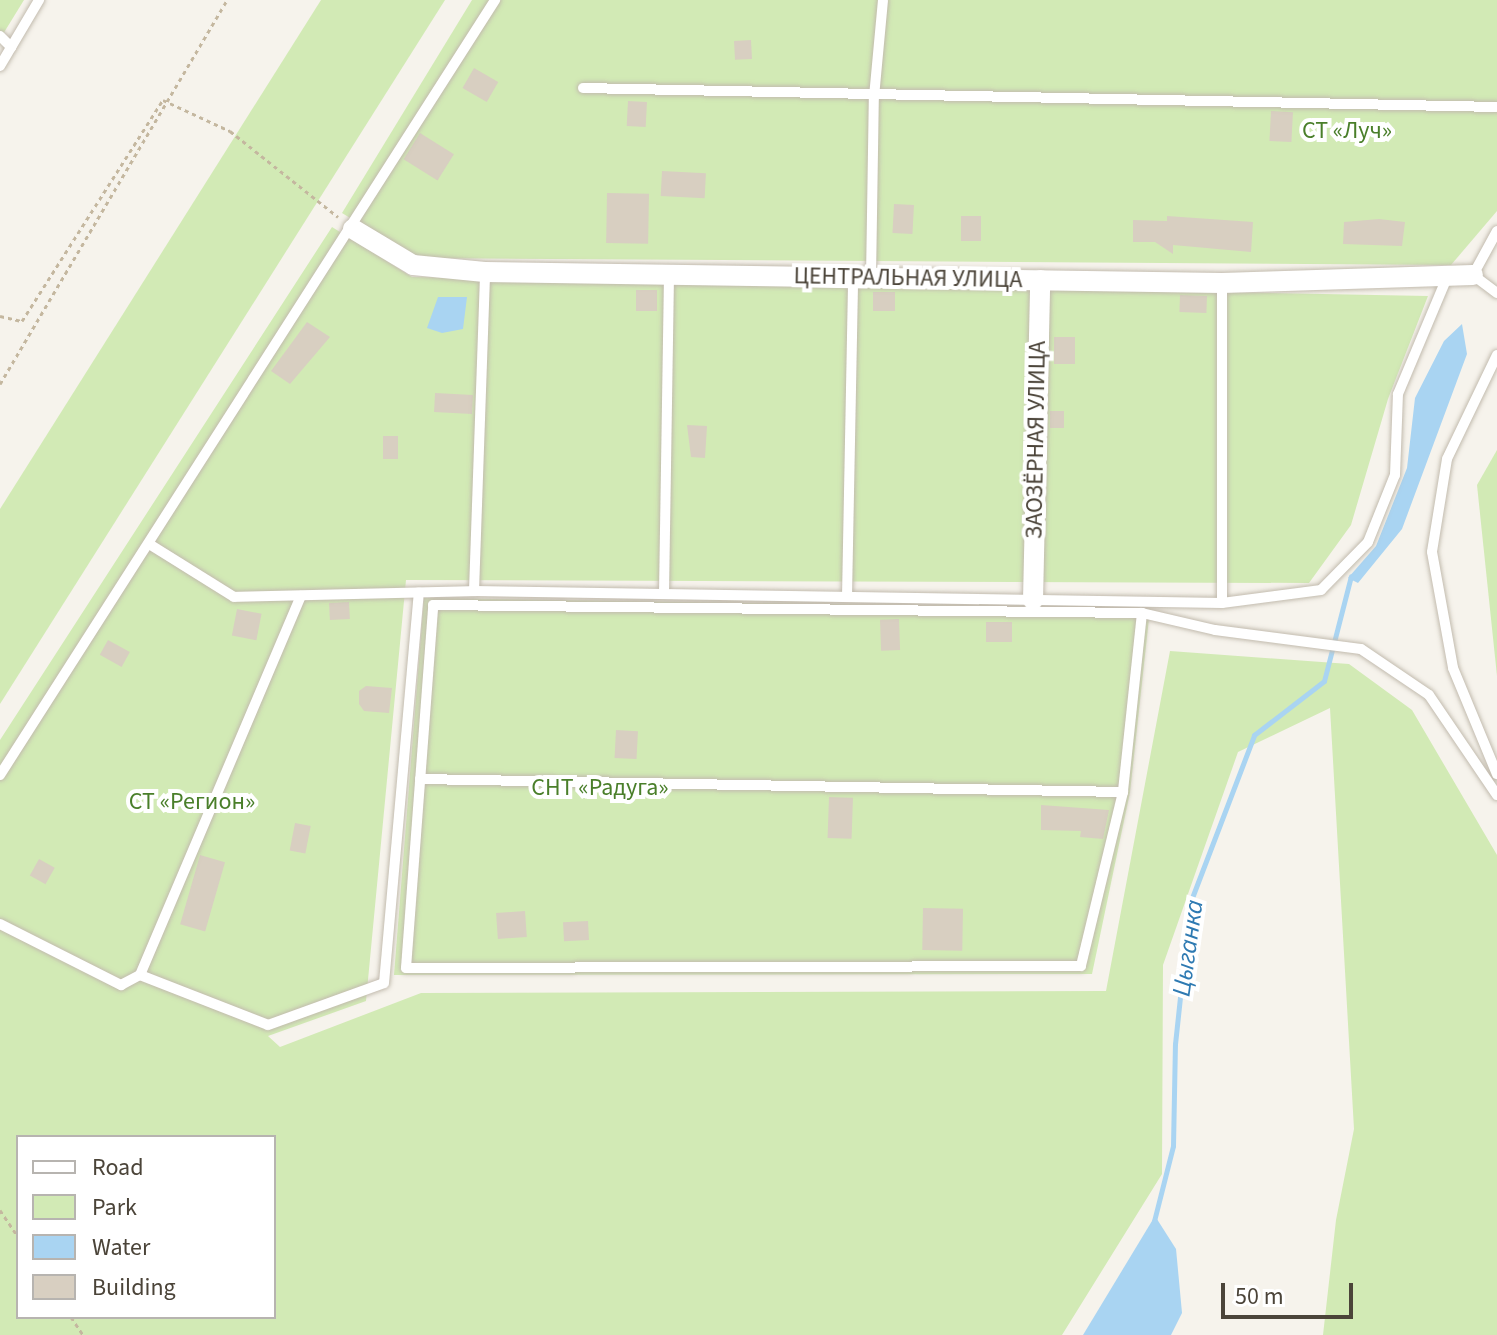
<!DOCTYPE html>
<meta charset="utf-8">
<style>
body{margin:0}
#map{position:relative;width:1497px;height:1335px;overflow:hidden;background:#f6f3ec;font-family:"Source Sans 3",sans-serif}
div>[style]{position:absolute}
.green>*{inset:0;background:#d2eab5}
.water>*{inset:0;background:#a9d4f2}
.stream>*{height:5px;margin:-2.5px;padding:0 2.5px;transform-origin:2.5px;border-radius:2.5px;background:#a9d4f2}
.building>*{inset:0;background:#d8cfc1;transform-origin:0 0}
.path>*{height:3px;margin-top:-1.5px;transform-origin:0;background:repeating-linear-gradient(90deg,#c4b79f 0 4px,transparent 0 8px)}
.roads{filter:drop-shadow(0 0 2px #c2bbae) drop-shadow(0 0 2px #c2bbae)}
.service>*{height:10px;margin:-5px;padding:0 5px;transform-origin:5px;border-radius:5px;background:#fff}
.minor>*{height:20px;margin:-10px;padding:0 10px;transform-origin:10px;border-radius:10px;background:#fff}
span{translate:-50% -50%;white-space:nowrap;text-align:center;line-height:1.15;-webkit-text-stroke:8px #fff;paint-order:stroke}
.park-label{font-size:24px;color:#4a7f2a}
.street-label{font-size:24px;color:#4b4439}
.water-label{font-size:26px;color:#2e7ab2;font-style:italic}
.legend{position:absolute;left:16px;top:1135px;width:260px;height:184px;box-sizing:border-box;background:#fff;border:2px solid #b7b4b0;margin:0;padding:10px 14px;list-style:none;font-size:24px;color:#4b4439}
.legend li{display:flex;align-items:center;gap:16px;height:40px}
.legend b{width:40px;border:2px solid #b7b4b0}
.scale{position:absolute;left:1221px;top:1283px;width:132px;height:36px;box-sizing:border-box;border:4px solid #4b4439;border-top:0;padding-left:10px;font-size:24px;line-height:28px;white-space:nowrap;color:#4b4439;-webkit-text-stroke:6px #fff;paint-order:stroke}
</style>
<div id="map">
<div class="green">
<i style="clip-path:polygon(0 0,24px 0,0 39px)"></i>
<i style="clip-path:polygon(321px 0,445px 0,0 704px,0 509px)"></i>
<i style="clip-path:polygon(472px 0,1497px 0,1497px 211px,1451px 265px,415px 258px,342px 213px)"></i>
<i style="clip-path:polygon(evenodd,332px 227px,412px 277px,1428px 296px,1388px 399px,1351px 525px,1309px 583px,406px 580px,366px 1001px,268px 1036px,280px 1047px,421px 993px,1106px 991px,1170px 651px,1349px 664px,1412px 710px,1497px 855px,1497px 1335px,1323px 1335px,1336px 1220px,1354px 1129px,1330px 708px,1238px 752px,1163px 965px,1162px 1174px,1062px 1335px,0 1335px,0 740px,332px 227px,18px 1137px,274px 1137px,274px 1317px,18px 1317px,18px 1137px)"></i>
<i style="clip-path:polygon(1497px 450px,1497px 676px,1477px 485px)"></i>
<i style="clip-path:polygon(424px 598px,1150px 609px,1130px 792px,1092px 974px,394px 975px)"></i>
</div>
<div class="water">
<i style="clip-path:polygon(438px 297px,467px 297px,463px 329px,442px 333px,427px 328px)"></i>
<i style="clip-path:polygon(1462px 324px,1467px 354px,1402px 529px,1358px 583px,1348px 578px,1376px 546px,1407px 468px,1415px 398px,1444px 341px)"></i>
<i style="clip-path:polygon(1155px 1216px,1176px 1249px,1182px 1313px,1171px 1335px,1083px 1335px)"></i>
</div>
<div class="stream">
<i style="left:1154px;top:1221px;width:77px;rotate:-75.8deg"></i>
<i style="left:1173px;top:1146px;width:102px;rotate:-88.9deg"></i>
<i style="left:1175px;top:1044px;width:142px;rotate:-83.9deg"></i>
<i style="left:1190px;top:903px;width:180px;rotate:-69.1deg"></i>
<i style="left:1254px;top:735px;width:88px;rotate:-37.6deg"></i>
<i style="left:1324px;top:681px;width:108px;rotate:-75.6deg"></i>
</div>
<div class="building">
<i style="left:751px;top:40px;width:19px;height:17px;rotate:87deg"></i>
<i style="left:474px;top:68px;width:28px;height:23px;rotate:30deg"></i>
<i style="left:628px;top:101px;width:19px;height:25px;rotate:3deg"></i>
<i style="left:1271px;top:111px;width:22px;height:30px;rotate:3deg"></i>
<i style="left:420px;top:133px;width:40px;height:31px;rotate:32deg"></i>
<i style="left:662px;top:171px;width:44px;height:25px;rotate:3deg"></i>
<i style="left:607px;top:193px;width:42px;height:50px;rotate:1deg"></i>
<i style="left:894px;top:204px;width:20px;height:29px;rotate:3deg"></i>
<i style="left:961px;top:216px;width:20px;height:25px"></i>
<i style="clip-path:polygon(1167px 216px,1253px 222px,1251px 252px,1173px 245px,1173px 254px,1155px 242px,1133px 242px,1133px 220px,1167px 221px)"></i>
<i style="clip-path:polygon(1379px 219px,1405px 222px,1402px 246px,1343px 244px,1344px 222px)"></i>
<i style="left:636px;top:290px;width:21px;height:21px"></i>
<i style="left:873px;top:292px;width:22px;height:19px"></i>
<i style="left:1180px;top:295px;width:27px;height:17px;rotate:2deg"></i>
<i style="clip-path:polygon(307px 322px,330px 337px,290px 384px,271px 371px)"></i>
<i style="left:1054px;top:337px;width:21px;height:27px"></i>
<i style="left:473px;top:395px;width:19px;height:38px;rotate:93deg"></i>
<i style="left:1050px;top:411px;width:14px;height:17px"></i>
<i style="clip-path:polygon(687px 425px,707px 426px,705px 458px,691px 457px)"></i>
<i style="left:383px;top:436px;width:15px;height:23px"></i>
<i style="left:349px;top:602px;width:17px;height:20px;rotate:87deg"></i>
<i style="left:237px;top:609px;width:25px;height:27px;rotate:11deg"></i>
<i style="left:899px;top:619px;width:31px;height:19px;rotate:88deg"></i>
<i style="left:986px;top:622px;width:26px;height:20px"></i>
<i style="left:108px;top:640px;width:25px;height:17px;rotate:29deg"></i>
<i style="clip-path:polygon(366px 686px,392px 688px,389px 713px,364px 711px,359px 704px,359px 691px)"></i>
<i style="left:616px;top:730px;width:22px;height:28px;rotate:3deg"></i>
<i style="left:829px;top:797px;width:24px;height:41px;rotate:2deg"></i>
<i style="clip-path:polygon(1041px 805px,1109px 810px,1103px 839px,1080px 837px,1081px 831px,1041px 830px)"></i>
<i style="left:295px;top:823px;width:16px;height:28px;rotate:11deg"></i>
<i style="left:200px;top:855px;width:26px;height:72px;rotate:16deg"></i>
<i style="left:39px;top:859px;width:18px;height:19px;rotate:29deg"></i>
<i style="left:923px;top:908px;width:40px;height:42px;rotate:1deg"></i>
<i style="left:525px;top:911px;width:26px;height:29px;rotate:86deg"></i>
<i style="left:588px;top:921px;width:19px;height:25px;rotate:87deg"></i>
</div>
<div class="path">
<i style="left:0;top:316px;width:23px;rotate:13deg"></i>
<i style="left:22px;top:321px;width:262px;rotate:-57.5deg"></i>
<i style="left:163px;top:100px;width:74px;rotate:24.8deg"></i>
<i style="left:230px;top:131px;width:138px;rotate:38.5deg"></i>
<i style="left:0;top:384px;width:446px;rotate:-59.4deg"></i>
<i style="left:0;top:1210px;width:32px;rotate:56deg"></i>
<i style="left:71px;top:1317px;width:22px;rotate:56deg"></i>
</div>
<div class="roads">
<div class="service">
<i style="left:0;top:36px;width:16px;rotate:45deg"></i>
<i style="left:0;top:66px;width:77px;rotate:-59.4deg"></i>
<i style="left:583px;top:88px;width:914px;rotate:1.19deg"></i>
<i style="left:1497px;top:231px;width:50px;rotate:118.6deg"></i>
<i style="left:1473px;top:275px;width:30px;rotate:37deg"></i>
<i style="left:871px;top:278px;width:181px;rotate:-89.1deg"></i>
<i style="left:874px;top:97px;width:97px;rotate:-84.7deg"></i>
<i style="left:1497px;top:355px;width:115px;rotate:115.7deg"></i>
<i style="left:1447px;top:459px;width:94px;rotate:99.2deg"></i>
<i style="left:1432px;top:552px;width:118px;rotate:79.7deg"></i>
<i style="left:1453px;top:668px;width:115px;rotate:67.5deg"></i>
<i style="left:149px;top:544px;width:100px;rotate:31.9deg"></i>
<i style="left:234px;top:597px;width:240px;rotate:-1.4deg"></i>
<i style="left:474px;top:591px;width:319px;rotate:-88deg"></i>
<i style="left:474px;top:591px;width:748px;rotate:0.92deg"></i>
<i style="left:1222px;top:603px;width:100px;rotate:-7.5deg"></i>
<i style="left:1321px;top:590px;width:67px;rotate:-45.6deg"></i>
<i style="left:1368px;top:542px;width:72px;rotate:-68.1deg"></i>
<i style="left:1395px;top:475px;width:81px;rotate:-87.9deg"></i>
<i style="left:1398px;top:394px;width:129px;rotate:-67.2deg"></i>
<i style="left:664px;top:594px;width:319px;rotate:-89.1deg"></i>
<i style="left:847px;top:597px;width:320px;rotate:-88.9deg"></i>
<i style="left:1222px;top:603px;width:320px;rotate:-90deg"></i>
<i style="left:1142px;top:613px;width:180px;rotate:96.1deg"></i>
<i style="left:1123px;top:792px;width:179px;rotate:103.6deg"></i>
<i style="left:1081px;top:966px;width:675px;rotate:179.83deg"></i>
<i style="left:406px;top:968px;width:364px;rotate:-85.7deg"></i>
<i style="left:433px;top:605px;width:709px;rotate:0.65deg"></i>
<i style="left:1142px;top:613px;width:75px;rotate:13.1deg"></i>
<i style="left:1215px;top:630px;width:147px;rotate:7.4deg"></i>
<i style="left:1361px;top:649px;width:82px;rotate:34.1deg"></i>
<i style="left:1429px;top:695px;width:121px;rotate:55.8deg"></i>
<i style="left:0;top:775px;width:920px;rotate:-57.43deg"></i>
<i style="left:420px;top:779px;width:703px;rotate:1.06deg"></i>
<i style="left:0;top:924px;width:136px;rotate:26.8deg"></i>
<i style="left:121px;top:985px;width:21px;rotate:-28deg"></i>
<i style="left:140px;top:975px;width:412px;rotate:-67deg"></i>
<i style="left:140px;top:975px;width:137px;rotate:21.3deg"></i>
<i style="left:268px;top:1025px;width:123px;rotate:-19.9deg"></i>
<i style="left:384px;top:983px;width:392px;rotate:-84.9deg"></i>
</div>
<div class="minor">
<i style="left:353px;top:229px;width:70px;rotate:31deg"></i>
<i style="left:413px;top:265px;width:72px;rotate:5.6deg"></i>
<i style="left:485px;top:272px;width:737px;rotate:0.86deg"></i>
<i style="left:1222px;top:283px;width:251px;rotate:-1.8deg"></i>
<i style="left:1033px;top:600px;width:320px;rotate:-88.7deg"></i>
</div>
</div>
<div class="park-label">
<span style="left:1347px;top:131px">СТ «Луч»</span>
<span style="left:600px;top:788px">СНТ «Радуга»</span>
<span style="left:192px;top:802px">СТ «Регион»</span>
</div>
<div class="street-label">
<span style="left:908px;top:278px;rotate:1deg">ЦЕНТРАЛЬНАЯ УЛИЦА</span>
<span style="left:1036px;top:440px;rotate:-89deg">ЗАОЗЁРНАЯ УЛИЦА</span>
</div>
<div class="water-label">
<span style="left:1188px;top:948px;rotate:-82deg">Цыганка</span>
</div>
<ul class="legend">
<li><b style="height:10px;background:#fff"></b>Road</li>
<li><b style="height:22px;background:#d2eab5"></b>Park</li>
<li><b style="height:22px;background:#a9d4f2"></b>Water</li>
<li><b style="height:22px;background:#d8cfc1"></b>Building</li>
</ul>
<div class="scale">50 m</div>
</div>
